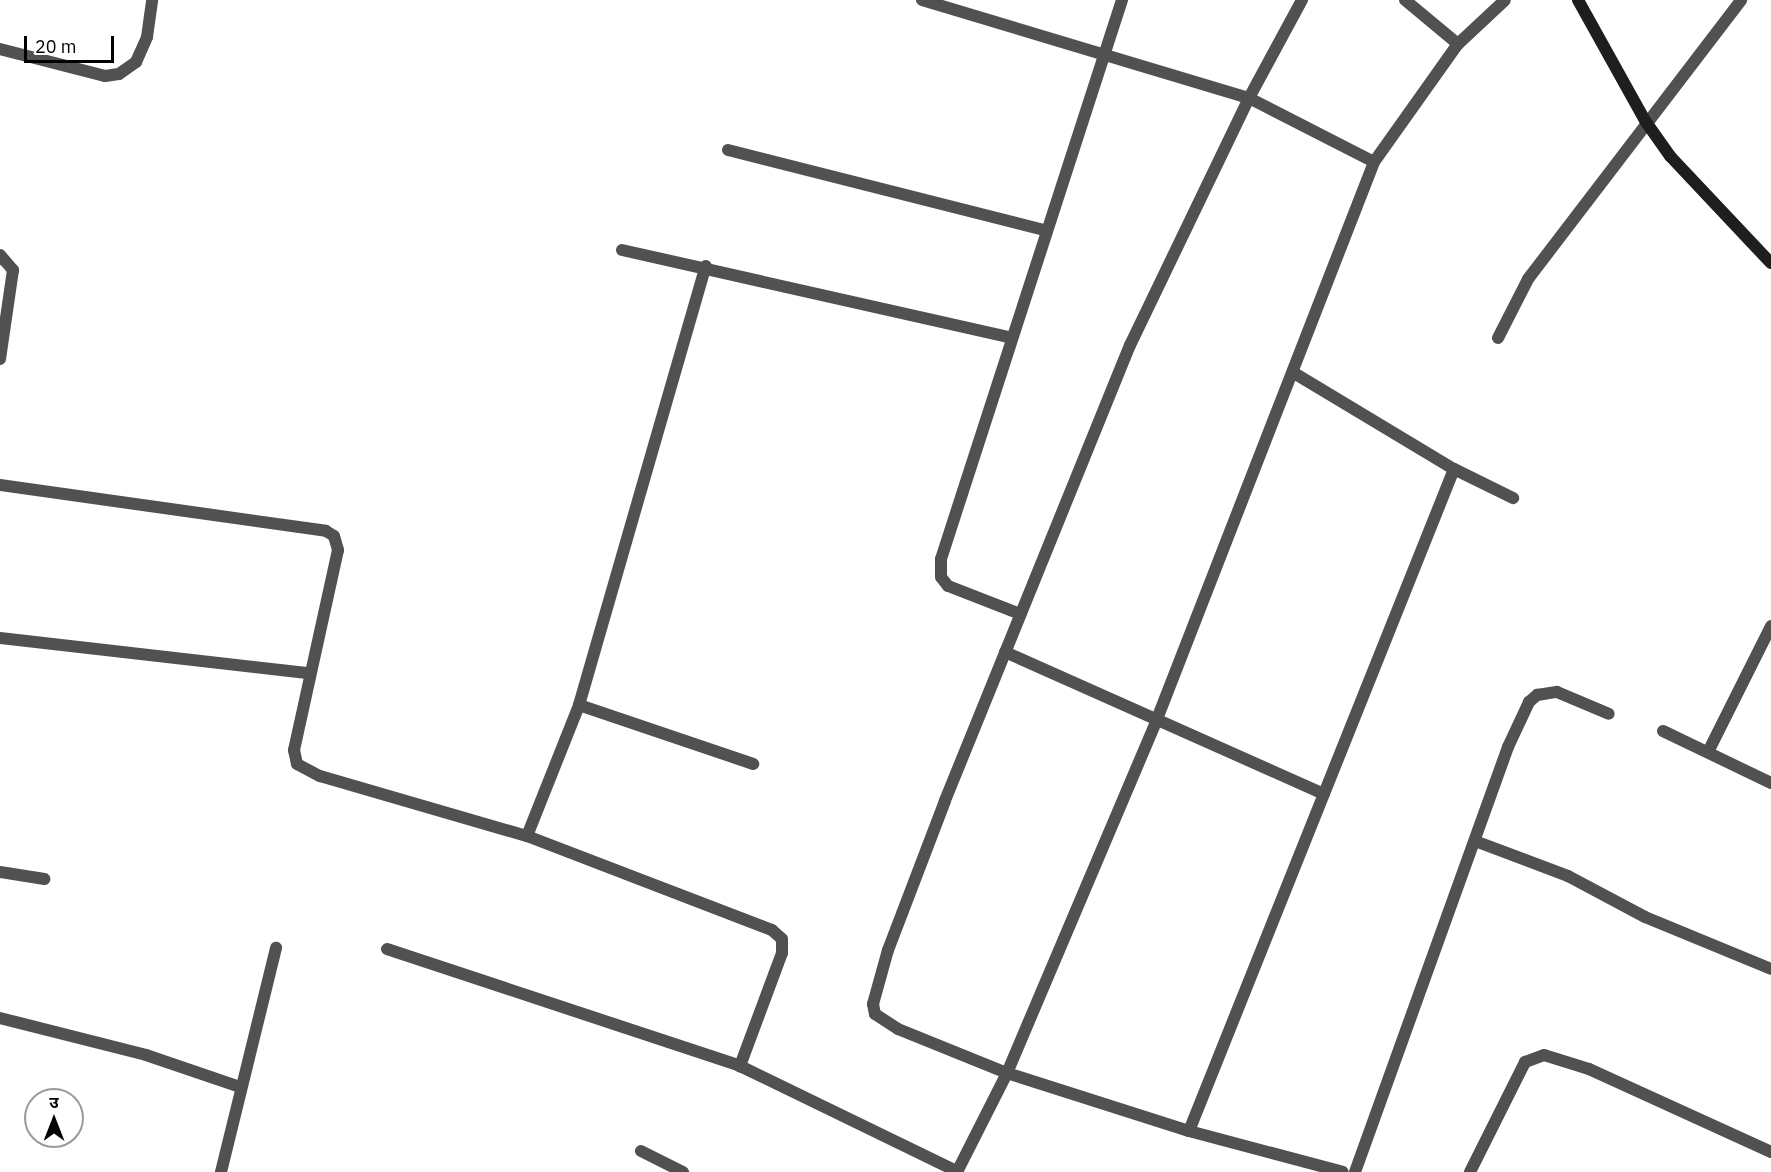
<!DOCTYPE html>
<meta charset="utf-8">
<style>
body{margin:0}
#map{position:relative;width:1771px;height:1172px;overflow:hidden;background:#fff;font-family:"IBM Plex Sans","Noto Sans Devanagari",sans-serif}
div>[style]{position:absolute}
.street>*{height:12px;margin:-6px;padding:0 6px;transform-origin:6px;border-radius:6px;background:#515151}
.secondary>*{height:12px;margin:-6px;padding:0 6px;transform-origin:6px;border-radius:6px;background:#1e1e1e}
span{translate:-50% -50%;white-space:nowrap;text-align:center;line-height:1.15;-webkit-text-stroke:4.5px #fff;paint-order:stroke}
.north{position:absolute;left:24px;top:1088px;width:60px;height:60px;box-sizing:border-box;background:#fff;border:2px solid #999;border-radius:50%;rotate:0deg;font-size:16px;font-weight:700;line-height:24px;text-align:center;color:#000}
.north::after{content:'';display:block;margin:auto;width:21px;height:27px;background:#000;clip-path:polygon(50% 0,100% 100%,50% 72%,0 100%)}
.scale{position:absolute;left:24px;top:36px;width:90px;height:27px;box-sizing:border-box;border:3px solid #000;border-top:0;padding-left:8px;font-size:18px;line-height:21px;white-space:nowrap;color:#000;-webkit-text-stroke:4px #fff;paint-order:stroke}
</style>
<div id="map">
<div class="street">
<i style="left:922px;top:0;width:341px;rotate:16.7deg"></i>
<i style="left:1249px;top:98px;width:140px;rotate:27.1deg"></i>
<i style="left:1302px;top:0;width:111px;rotate:118.4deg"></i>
<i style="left:1249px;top:98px;width:274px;rotate:115.7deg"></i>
<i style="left:1130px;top:345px;width:492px;rotate:112.1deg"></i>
<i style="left:945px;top:801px;width:160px;rotate:110.9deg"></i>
<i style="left:888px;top:950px;width:56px;rotate:105.5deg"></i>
<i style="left:873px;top:1004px;width:10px;rotate:79deg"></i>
<i style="left:875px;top:1014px;width:27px;rotate:33deg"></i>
<i style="left:898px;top:1029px;width:118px;rotate:22deg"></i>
<i style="left:1007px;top:1073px;width:191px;rotate:17.7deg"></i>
<i style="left:1189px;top:1131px;width:159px;rotate:14.9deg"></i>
<i style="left:1405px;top:0;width:69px;rotate:39.7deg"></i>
<i style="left:0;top:49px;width:108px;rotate:14.4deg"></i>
<i style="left:105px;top:76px;width:14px;rotate:-8deg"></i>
<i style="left:119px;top:74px;width:21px;rotate:-35deg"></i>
<i style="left:136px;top:62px;width:27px;rotate:-66deg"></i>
<i style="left:147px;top:37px;width:37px;rotate:-82deg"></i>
<i style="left:728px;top:150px;width:329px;rotate:14.2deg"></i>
<i style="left:622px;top:250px;width:400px;rotate:12.7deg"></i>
<i style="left:0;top:255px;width:20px;rotate:49deg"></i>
<i style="left:13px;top:270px;width:90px;rotate:98.3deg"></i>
<i style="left:1498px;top:338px;width:66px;rotate:-63deg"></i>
<i style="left:1528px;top:279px;width:351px;rotate:-52.6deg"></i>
<i style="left:1294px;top:373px;width:187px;rotate:31deg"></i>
<i style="left:1454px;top:469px;width:66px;rotate:26.2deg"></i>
<i style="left:0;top:485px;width:329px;rotate:8deg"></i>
<i style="left:326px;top:531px;width:9px;rotate:32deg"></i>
<i style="left:334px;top:536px;width:15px;rotate:74deg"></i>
<i style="left:338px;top:550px;width:205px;rotate:102.4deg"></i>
<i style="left:294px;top:750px;width:14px;rotate:78deg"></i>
<i style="left:297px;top:764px;width:26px;rotate:28deg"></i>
<i style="left:320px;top:776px;width:216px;rotate:16.2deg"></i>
<i style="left:527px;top:836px;width:262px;rotate:21deg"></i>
<i style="left:772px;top:930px;width:13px;rotate:42deg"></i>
<i style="left:782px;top:939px;width:14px;rotate:90deg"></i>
<i style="left:782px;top:953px;width:121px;rotate:110.4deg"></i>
<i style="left:1020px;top:614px;width:77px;rotate:-158.7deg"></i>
<i style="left:948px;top:586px;width:11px;rotate:-128deg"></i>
<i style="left:941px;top:577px;width:18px;rotate:-90deg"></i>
<i style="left:941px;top:559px;width:588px;rotate:-72.06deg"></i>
<i style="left:0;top:638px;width:311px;rotate:6.5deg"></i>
<i style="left:1005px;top:652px;width:349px;rotate:24deg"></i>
<i style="left:579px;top:705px;width:184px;rotate:18.7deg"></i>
<i style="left:1663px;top:731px;width:120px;rotate:25.7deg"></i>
<i style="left:1708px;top:752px;width:141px;rotate:-63.4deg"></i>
<i style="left:527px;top:836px;width:141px;rotate:-68.3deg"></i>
<i style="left:579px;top:705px;width:457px;rotate:-73.9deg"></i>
<i style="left:1475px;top:841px;width:99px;rotate:20.6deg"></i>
<i style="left:1568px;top:876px;width:87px;rotate:28deg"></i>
<i style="left:1645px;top:917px;width:136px;rotate:22.4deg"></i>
<i style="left:0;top:872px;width:45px;rotate:9deg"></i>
<i style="left:387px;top:949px;width:372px;rotate:18.3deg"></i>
<i style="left:740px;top:1066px;width:242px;rotate:25.9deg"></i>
<i style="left:0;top:1018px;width:151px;rotate:14.2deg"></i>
<i style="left:146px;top:1055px;width:99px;rotate:18.8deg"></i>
<i style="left:1189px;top:1131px;width:713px;rotate:-68.18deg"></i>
<i style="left:641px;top:1151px;width:47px;rotate:26.6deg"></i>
<i style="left:221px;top:1172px;width:231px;rotate:-76.2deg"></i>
<i style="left:957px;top:1172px;width:111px;rotate:-63.2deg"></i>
<i style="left:1007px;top:1073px;width:384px;rotate:-67deg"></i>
<i style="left:1157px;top:719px;width:598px;rotate:-68.71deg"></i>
<i style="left:1374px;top:162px;width:145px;rotate:-54.6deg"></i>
<i style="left:1458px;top:44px;width:64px;rotate:-43.1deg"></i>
<i style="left:1355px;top:1172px;width:452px;rotate:-70.2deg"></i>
<i style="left:1508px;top:747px;width:50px;rotate:-65deg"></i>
<i style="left:1529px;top:702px;width:11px;rotate:-41deg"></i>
<i style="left:1537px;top:695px;width:20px;rotate:-9deg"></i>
<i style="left:1557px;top:692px;width:56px;rotate:22.9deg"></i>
<i style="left:1470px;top:1172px;width:123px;rotate:-63.4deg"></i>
<i style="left:1525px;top:1062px;width:20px;rotate:-20deg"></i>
<i style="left:1544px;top:1055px;width:47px;rotate:17.3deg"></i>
<i style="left:1589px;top:1069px;width:200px;rotate:24.5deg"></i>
</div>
<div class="secondary">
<i style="left:1578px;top:0;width:140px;rotate:60.9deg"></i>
<i style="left:1646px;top:122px;width:42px;rotate:54.8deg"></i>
<i style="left:1670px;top:156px;width:147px;rotate:46.7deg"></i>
</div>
<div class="north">उ</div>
<div class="scale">20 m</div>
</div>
